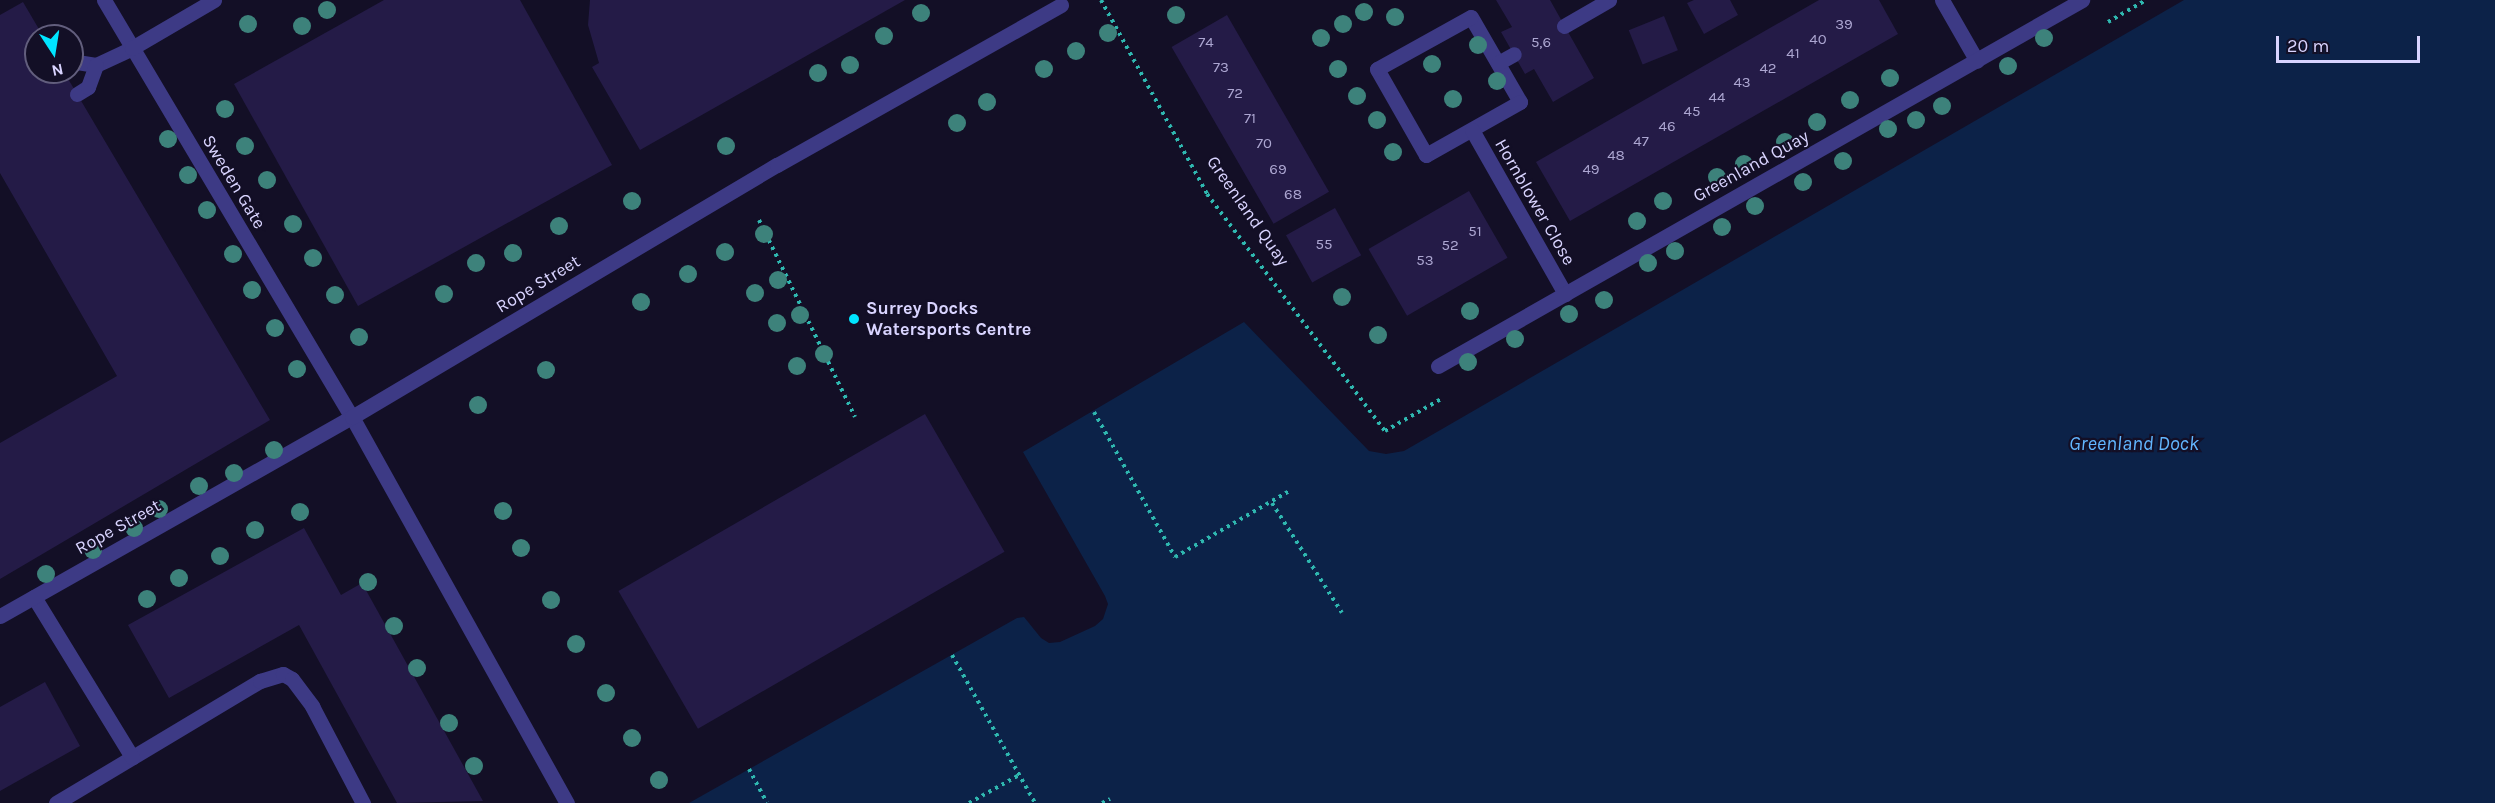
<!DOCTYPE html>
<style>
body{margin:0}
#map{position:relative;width:2495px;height:803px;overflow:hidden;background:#130f26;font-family:Karla,sans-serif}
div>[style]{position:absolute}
.water>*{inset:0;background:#0c2248}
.building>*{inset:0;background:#241b47;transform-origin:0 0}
.path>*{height:4px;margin-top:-2px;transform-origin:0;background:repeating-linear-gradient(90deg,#2fb8b0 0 3px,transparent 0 7.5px)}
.lane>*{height:15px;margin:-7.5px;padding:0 7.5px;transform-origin:7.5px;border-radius:7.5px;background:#3d3a85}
.street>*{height:15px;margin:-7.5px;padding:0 7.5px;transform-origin:7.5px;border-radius:7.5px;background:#3d3a85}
.trees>*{width:18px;height:18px;margin:-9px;border-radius:50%;background:#3d827b}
.dots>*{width:16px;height:16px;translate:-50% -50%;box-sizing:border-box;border:3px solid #130f26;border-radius:50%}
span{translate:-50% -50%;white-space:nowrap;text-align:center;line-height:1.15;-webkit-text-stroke:4.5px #130f26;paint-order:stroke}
.number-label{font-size:15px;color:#aca6d1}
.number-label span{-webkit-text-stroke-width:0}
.street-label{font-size:18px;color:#d9d4ff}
.poi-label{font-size:18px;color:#d9d4ff;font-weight:700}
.left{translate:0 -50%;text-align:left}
.water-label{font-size:20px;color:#62b6ff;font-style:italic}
.north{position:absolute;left:24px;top:24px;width:60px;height:60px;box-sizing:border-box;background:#130f26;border:2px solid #625e7d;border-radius:50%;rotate:168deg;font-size:16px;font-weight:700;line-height:24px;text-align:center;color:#d9d4ff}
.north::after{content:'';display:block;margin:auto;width:21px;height:27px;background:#00e5ff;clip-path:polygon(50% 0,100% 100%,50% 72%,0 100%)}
.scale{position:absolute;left:2276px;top:36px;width:144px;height:27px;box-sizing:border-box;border:3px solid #d9d4ff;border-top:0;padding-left:8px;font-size:18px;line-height:21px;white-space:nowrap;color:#d9d4ff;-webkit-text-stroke:4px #130f26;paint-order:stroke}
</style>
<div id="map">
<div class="water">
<i style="clip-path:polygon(2184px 0,2495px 0,2495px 803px,689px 803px,1017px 618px,1024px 617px,1041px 638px,1049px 643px,1060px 642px,1095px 626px,1103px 619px,1108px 604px,1105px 596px,1023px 452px,1244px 322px,1369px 451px,1386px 454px,1404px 451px)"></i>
</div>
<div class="building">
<i style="clip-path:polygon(384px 0,520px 0,612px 165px,358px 306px,234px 84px)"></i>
<i style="clip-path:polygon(590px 0,905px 0,640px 150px,592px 67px,599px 63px,588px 25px)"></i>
<i style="clip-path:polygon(1496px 0,1550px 0,1594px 78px,1553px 102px,1534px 69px,1525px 74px,1501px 32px,1512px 27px)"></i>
<i style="clip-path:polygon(1694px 0,1730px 0,1738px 15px,1704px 34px,1687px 3px)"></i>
<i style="clip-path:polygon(1819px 0,1879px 0,1898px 34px,1570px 221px,1536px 162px)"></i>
<i style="clip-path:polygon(23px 2px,43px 36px,36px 36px,36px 72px,64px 72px,270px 420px,0 579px,0 443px,117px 376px,0 173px,0 15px)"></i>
<i style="left:1227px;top:15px;width:204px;height:64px;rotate:60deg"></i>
<i style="left:1664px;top:16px;width:37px;height:38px;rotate:68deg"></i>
<i style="left:1469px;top:191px;width:77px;height:116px;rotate:60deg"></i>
<i style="left:1335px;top:208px;width:54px;height:56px;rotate:61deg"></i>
<i style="left:925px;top:414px;width:159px;height:354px;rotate:60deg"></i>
<i style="clip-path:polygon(304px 528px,341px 595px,362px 583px,483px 801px,397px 803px,299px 625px,169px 698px,128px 625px)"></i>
<i style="clip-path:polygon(45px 682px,80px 746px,0 791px,0 707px)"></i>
</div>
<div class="path">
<i style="left:1101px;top:0;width:221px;rotate:61.3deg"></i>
<i style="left:1207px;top:194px;width:296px;rotate:53.1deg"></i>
<i style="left:1385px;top:431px;width:64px;rotate:-29.7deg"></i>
<i style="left:2108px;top:22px;width:44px;rotate:-30.1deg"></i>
<i style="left:759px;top:220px;width:219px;rotate:64deg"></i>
<i style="left:1094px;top:412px;width:166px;rotate:60.8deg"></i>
<i style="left:1175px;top:557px;width:134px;rotate:-30deg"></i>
<i style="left:1272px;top:503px;width:130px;rotate:57.5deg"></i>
<i style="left:952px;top:655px;width:170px;rotate:60.7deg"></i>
<i style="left:749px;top:769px;width:38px;rotate:62deg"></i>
<i style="left:969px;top:803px;width:57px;rotate:-29.2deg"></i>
<i style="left:1102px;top:803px;width:9px;rotate:-27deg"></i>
</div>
<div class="lane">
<i style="left:1471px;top:17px;width:98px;rotate:60deg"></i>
<i style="left:1520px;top:102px;width:108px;rotate:150.6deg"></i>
<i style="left:1426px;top:155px;width:99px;rotate:-119.7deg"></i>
<i style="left:1377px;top:69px;width:107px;rotate:-29deg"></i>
<i style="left:1564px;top:26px;width:52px;rotate:-30deg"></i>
<i style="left:1498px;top:63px;width:18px;rotate:-29deg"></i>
<i style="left:72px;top:65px;width:6px;rotate:-31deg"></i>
<i style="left:77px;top:62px;width:19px;rotate:9deg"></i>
<i style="left:96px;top:65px;width:40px;rotate:-25deg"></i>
<i style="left:77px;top:94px;width:13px;rotate:-32deg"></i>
<i style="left:88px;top:87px;width:23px;rotate:-70deg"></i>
<i style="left:352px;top:417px;width:442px;rotate:60.9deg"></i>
<i style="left:56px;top:803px;width:238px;rotate:-30.9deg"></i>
<i style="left:260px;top:681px;width:24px;rotate:-17deg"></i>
<i style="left:283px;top:674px;width:10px;rotate:29deg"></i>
<i style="left:292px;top:679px;width:34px;rotate:53deg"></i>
<i style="left:312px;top:706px;width:110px;rotate:62.3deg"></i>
</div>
<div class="street">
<i style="left:104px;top:0;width:485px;rotate:59.3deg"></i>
<i style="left:1942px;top:0;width:70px;rotate:60.2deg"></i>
<i style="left:132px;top:48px;width:95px;rotate:-30.3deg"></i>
<i style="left:1472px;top:130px;width:189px;rotate:60.4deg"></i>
<i style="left:1438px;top:366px;width:741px;rotate:-29.61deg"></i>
<i style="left:34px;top:597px;width:188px;rotate:58.5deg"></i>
<i style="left:0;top:616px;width:404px;rotate:-29.5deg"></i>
<i style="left:352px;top:417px;width:494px;rotate:-30.7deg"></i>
<i style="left:777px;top:165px;width:326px;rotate:-29.4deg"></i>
</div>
<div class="trees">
<i style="left:327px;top:10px"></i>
<i style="left:1364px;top:12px"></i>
<i style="left:921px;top:13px"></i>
<i style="left:1176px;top:15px"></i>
<i style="left:1395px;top:17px"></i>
<i style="left:248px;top:24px"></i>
<i style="left:1343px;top:24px"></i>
<i style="left:302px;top:26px"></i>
<i style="left:1108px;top:33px"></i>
<i style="left:884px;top:36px"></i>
<i style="left:1321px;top:38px"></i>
<i style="left:2044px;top:38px"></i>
<i style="left:1478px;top:45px"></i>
<i style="left:1076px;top:51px"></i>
<i style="left:1432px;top:64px"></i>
<i style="left:850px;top:65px"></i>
<i style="left:2008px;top:66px"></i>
<i style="left:1044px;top:69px"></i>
<i style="left:1338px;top:69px"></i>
<i style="left:818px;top:73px"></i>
<i style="left:1890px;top:78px"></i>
<i style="left:1497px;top:81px"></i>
<i style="left:1357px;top:96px"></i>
<i style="left:1453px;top:99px"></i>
<i style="left:1850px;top:100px"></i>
<i style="left:987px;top:102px"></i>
<i style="left:1942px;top:106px"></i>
<i style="left:225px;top:109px"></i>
<i style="left:1377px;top:120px"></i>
<i style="left:1916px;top:120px"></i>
<i style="left:1817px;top:122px"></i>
<i style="left:957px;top:123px"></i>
<i style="left:1888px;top:129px"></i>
<i style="left:168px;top:139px"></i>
<i style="left:1785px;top:142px"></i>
<i style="left:245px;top:146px"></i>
<i style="left:726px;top:146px"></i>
<i style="left:1393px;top:152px"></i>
<i style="left:1843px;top:161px"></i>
<i style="left:1744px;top:164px"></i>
<i style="left:188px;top:175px"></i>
<i style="left:1717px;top:177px"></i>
<i style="left:267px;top:180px"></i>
<i style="left:1803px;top:182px"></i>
<i style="left:632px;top:201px"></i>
<i style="left:1663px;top:201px"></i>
<i style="left:1755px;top:206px"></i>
<i style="left:207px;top:210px"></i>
<i style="left:1637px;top:221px"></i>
<i style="left:293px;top:224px"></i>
<i style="left:559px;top:226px"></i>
<i style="left:1722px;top:227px"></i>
<i style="left:764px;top:234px"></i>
<i style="left:1675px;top:251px"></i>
<i style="left:725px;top:252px"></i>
<i style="left:513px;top:253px"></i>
<i style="left:233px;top:254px"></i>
<i style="left:313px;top:258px"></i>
<i style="left:476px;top:263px"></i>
<i style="left:1648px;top:263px"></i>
<i style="left:688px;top:274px"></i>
<i style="left:778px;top:280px"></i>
<i style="left:252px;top:290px"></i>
<i style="left:755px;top:293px"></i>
<i style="left:444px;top:294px"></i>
<i style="left:335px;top:295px"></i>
<i style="left:1342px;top:297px"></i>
<i style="left:1604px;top:300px"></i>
<i style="left:641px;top:302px"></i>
<i style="left:1470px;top:311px"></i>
<i style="left:1569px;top:314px"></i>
<i style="left:800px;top:315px"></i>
<i style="left:777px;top:323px"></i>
<i style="left:275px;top:328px"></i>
<i style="left:1378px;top:335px"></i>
<i style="left:359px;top:337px"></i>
<i style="left:1515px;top:339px"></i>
<i style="left:824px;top:354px"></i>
<i style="left:1468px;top:362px"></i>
<i style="left:797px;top:366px"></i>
<i style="left:297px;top:369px"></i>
<i style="left:546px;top:370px"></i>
<i style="left:478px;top:405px"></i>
<i style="left:274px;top:450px"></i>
<i style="left:234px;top:473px"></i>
<i style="left:199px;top:486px"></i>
<i style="left:159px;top:509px"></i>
<i style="left:503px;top:511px"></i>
<i style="left:300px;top:512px"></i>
<i style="left:134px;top:528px"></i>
<i style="left:255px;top:530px"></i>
<i style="left:521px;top:548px"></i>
<i style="left:93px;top:550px"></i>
<i style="left:220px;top:556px"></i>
<i style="left:46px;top:574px"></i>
<i style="left:179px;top:578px"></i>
<i style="left:368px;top:582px"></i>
<i style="left:147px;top:599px"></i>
<i style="left:551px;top:600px"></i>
<i style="left:394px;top:626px"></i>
<i style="left:576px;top:644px"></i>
<i style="left:417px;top:668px"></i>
<i style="left:606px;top:693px"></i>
<i style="left:449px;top:723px"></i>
<i style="left:632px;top:738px"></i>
<i style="left:474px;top:766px"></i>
<i style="left:659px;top:780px"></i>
</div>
<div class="dots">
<i style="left:854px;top:319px;background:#00e5ff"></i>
</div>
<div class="number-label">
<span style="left:1844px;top:25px">39</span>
<span style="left:1818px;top:40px">40</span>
<span style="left:1206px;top:43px">74</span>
<span style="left:1541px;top:43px">5,6</span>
<span style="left:1793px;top:54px">41</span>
<span style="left:1221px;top:68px">73</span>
<span style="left:1768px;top:69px">42</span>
<span style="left:1742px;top:83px">43</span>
<span style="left:1235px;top:94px">72</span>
<span style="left:1717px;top:98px">44</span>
<span style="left:1692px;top:112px">45</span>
<span style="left:1250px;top:119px">71</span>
<span style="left:1667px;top:127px">46</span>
<span style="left:1641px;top:142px">47</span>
<span style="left:1264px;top:144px">70</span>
<span style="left:1616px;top:156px">48</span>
<span style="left:1278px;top:170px">69</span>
<span style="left:1591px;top:170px">49</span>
<span style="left:1293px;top:195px">68</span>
<span style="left:1475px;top:232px">51</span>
<span style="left:1324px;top:245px">55</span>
<span style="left:1450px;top:246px">52</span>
<span style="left:1425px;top:261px">53</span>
</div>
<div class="street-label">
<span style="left:1751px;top:166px;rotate:-29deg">Greenland Quay</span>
<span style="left:234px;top:182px;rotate:59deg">Sweden Gate</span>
<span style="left:1535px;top:202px;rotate:60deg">Hornblower Close</span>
<span style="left:1248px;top:211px;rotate:55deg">Greenland Quay</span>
<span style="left:538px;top:284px;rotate:-31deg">Rope Street</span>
<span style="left:118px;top:527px;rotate:-29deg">Rope Street</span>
</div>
<div class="poi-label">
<span class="left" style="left:866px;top:319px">Surrey Docks<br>Watersports Centre</span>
</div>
<div class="water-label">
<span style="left:2134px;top:443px">Greenland Dock</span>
</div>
<div class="north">N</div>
<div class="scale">20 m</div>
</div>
